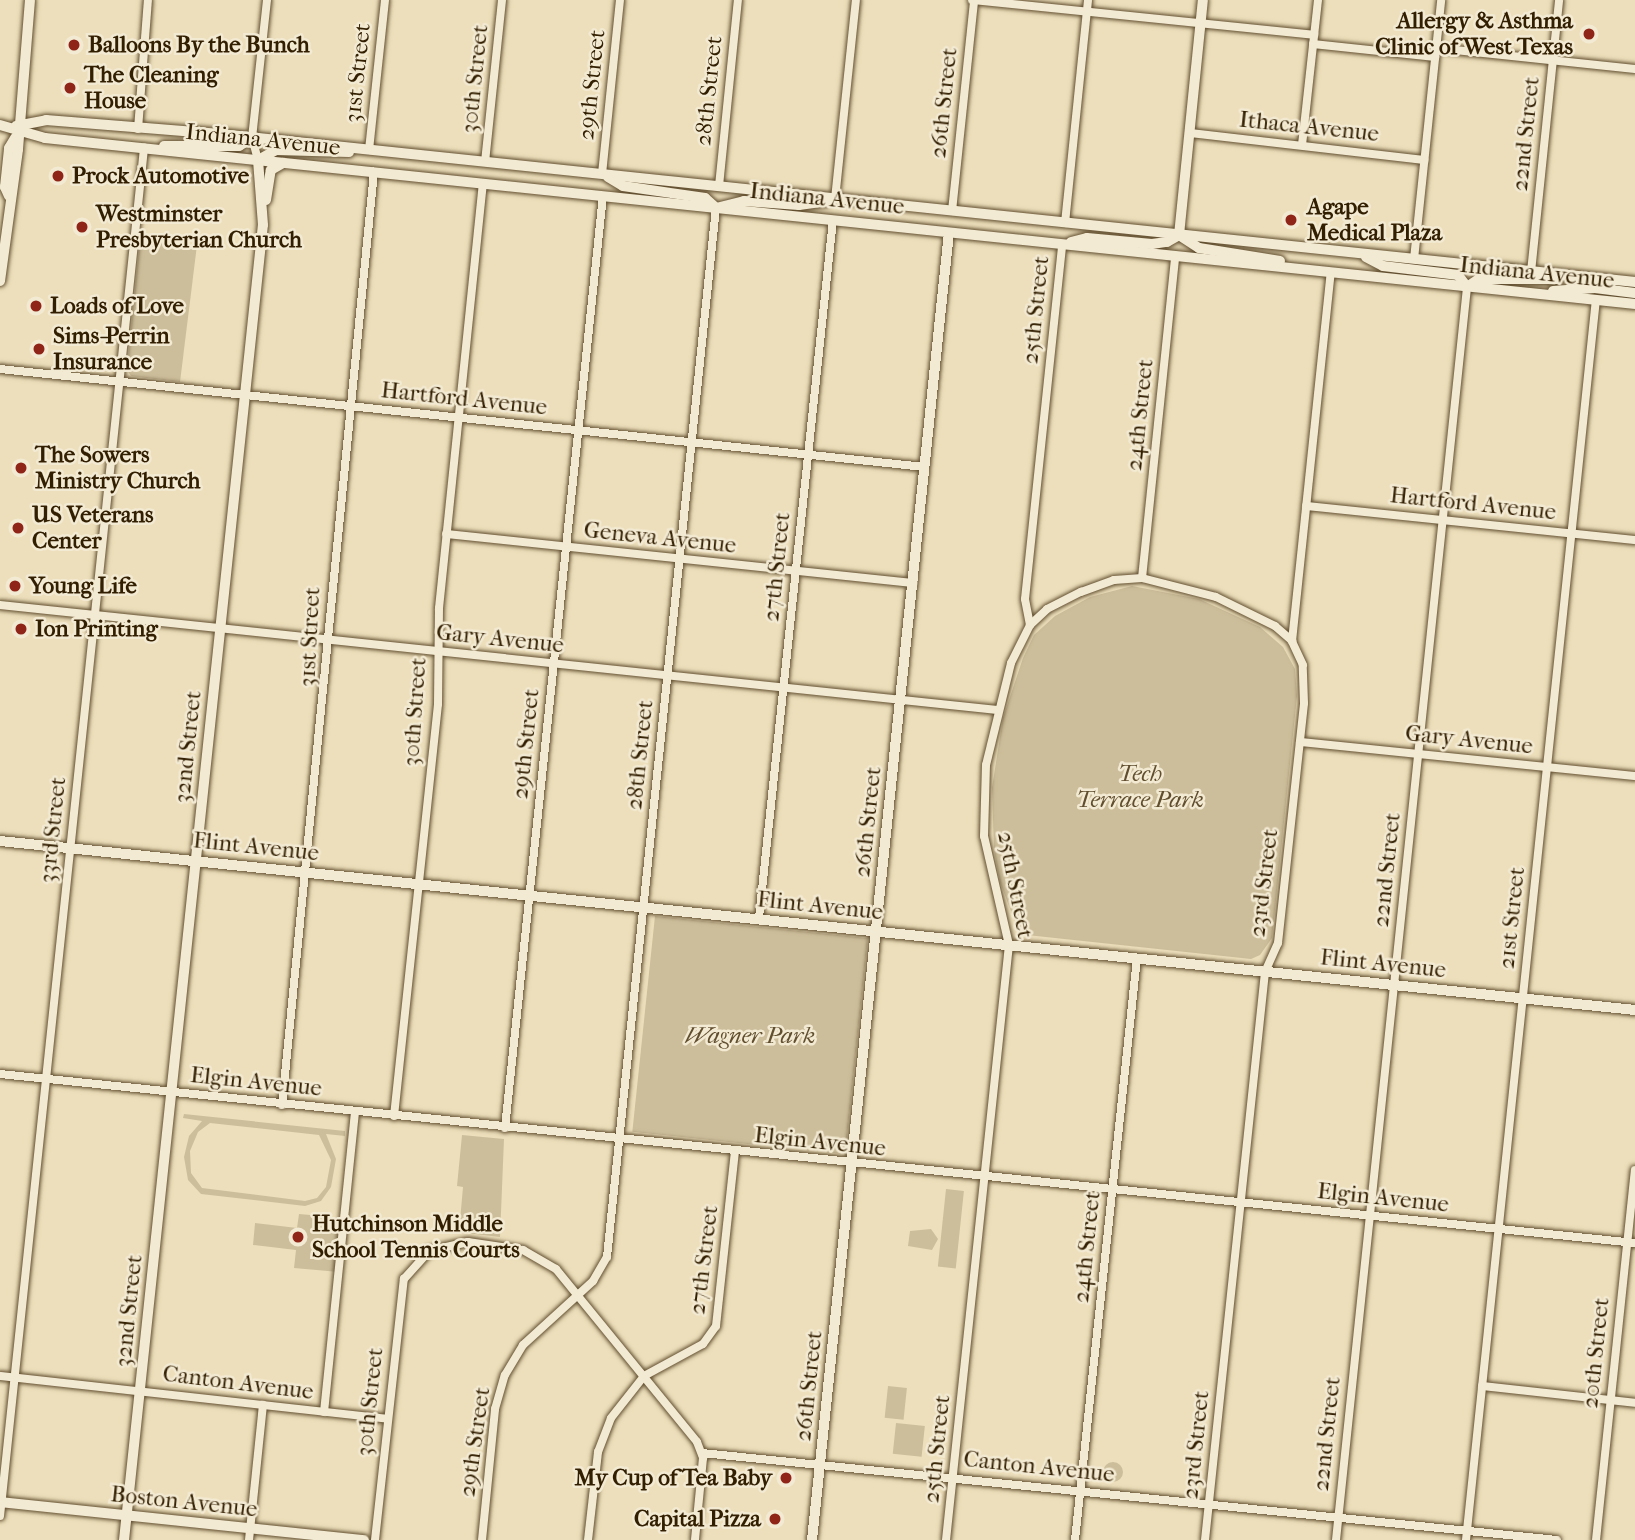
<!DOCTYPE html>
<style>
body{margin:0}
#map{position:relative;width:1635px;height:1540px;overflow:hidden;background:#eddfbb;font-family:"IM FELL French Canon",serif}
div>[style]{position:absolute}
.green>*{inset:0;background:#cdbe9b;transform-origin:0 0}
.round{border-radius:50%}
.roads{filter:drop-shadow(0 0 2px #614e2f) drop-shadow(0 0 2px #614e2f)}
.minor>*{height:8px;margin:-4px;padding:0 4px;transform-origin:4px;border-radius:4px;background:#f3ead3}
.tertiary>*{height:10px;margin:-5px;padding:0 5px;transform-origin:5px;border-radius:5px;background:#f3ead3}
.secondary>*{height:10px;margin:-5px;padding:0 5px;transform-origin:5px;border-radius:5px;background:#f3ead3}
.dots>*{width:19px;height:19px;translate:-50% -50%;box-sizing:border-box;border:4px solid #f3ead3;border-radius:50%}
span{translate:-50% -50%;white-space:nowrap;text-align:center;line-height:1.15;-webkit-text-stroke:5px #f3ead3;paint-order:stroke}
.poi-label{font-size:23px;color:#321e00;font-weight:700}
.right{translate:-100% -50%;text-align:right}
.left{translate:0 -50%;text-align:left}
.street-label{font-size:23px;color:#321e00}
.park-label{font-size:23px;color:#604e2e;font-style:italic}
</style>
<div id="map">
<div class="green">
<i style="clip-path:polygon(140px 240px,197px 245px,180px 382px,131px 376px,127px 370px)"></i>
<i style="clip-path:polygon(1132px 586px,1199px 599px,1260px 627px,1283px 647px,1295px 669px,1297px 696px,1272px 938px,1260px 955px,1251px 959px,1027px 935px,1015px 922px,1000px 882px,994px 850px,992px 788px,1003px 718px,1023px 658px,1034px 635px,1055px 616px,1090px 597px)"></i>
<i style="left:655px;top:916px;width:214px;height:217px;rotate:6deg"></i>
<i style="clip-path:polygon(evenodd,184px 1114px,345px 1131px,345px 1136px,326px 1134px,336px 1159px,331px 1187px,321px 1201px,305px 1206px,201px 1194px,188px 1180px,184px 1157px,189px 1136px,202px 1121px,183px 1118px,184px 1114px,210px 1123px,319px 1135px,331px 1160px,326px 1187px,317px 1198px,305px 1201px,202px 1188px,191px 1173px,190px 1151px,198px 1132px,210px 1123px)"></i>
<i style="clip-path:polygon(462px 1135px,504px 1139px,500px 1237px,459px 1232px,463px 1187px,457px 1186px)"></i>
<i style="left:946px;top:1189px;width:18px;height:78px;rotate:6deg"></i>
<i style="clip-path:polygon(299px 1214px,344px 1218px,339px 1272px,294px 1268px,296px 1250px,253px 1245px,255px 1223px,297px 1228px)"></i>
<i style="clip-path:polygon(931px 1229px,938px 1239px,932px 1250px,908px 1246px,910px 1231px)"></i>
<i style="left:888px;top:1386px;width:19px;height:32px;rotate:6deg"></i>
<i style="left:896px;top:1423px;width:29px;height:31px;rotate:6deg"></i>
<i class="round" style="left:1103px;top:1462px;width:20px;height:20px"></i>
</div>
<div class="roads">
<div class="minor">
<i style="left:972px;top:0;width:344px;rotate:5.8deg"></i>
<i style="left:1313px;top:44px;width:123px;rotate:6.1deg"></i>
<i style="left:1436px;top:48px;width:200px;rotate:6deg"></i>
<i style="left:138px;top:129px;width:129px;rotate:-85.6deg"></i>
<i style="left:1190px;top:133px;width:236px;rotate:6.6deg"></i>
<i style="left:1302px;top:145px;width:146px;rotate:-83.7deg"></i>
<i style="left:369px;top:150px;width:151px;rotate:-83.9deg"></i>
<i style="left:258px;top:160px;width:23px;rotate:-105deg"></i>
<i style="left:252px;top:138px;width:139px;rotate:-83.8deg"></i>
<i style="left:485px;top:162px;width:163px;rotate:-84deg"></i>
<i style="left:602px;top:174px;width:175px;rotate:-84.1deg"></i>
<i style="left:719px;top:186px;width:187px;rotate:-84.2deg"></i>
<i style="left:835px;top:199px;width:200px;rotate:-84deg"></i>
<i style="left:952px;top:211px;width:212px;rotate:-84deg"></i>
<i style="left:1065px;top:223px;width:224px;rotate:-84.1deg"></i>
<i style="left:1414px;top:259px;width:260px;rotate:-84deg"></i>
<i style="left:1531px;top:272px;width:273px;rotate:-84.1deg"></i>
<i style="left:0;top:369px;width:930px;rotate:6.05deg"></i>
<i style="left:1306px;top:506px;width:331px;rotate:5.9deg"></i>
<i style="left:446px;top:534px;width:470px;rotate:6deg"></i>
<i style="left:1142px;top:578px;width:324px;rotate:-84.1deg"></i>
<i style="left:0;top:605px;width:1003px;rotate:6.01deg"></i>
<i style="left:1030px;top:625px;width:23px;rotate:-43deg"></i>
<i style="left:1047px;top:609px;width:38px;rotate:-27deg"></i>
<i style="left:1081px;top:592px;width:35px;rotate:-20deg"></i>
<i style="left:1114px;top:580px;width:28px;rotate:-4deg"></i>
<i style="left:1142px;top:578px;width:76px;rotate:14.4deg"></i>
<i style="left:1216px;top:597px;width:66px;rotate:26.2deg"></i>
<i style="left:1275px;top:626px;width:23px;rotate:41deg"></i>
<i style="left:1300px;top:742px;width:337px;rotate:5.8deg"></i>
<i style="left:759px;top:918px;width:702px;rotate:-83.95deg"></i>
<i style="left:0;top:1074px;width:1644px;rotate:5.9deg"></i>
<i style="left:282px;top:1105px;width:938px;rotate:-84.37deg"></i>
<i style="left:394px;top:1116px;width:414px;rotate:-83.9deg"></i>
<i style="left:438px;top:704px;width:96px;rotate:-89.4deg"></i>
<i style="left:439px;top:608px;width:426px;rotate:-84.1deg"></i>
<i style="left:505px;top:1128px;width:937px;rotate:-84deg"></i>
<i style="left:0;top:1376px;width:389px;rotate:6.3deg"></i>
<i style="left:1482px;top:1386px;width:154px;rotate:6.3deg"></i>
<i style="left:324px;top:1412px;width:302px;rotate:-84.1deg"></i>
<i style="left:702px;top:1453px;width:859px;rotate:5.81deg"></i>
<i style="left:0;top:1516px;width:1376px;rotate:-83.99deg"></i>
<i style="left:249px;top:1540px;width:136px;rotate:-84.1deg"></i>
<i style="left:375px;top:1540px;width:263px;rotate:-83.7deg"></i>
<i style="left:404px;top:1279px;width:38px;rotate:-48deg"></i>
<i style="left:429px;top:1251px;width:40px;rotate:-13deg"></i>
<i style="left:468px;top:1242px;width:56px;rotate:8.3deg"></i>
<i style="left:523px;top:1250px;width:38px;rotate:30deg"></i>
<i style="left:556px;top:1269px;width:223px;rotate:50.8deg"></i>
<i style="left:697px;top:1442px;width:17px;rotate:69deg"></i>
<i style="left:703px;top:1458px;width:82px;rotate:95.6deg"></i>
<i style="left:482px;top:1540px;width:132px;rotate:-84.3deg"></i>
<i style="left:495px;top:1409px;width:35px;rotate:-74deg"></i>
<i style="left:505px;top:1375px;width:35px;rotate:-59deg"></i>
<i style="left:523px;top:1345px;width:95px;rotate:-42.4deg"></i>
<i style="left:593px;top:1281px;width:28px;rotate:-60deg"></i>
<i style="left:607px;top:1257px;width:1055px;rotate:-84.07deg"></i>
<i style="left:588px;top:1540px;width:89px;rotate:-83.5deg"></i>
<i style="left:598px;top:1452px;width:36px;rotate:-69deg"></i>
<i style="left:611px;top:1418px;width:53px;rotate:-51.8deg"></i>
<i style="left:644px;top:1376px;width:67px;rotate:-28.5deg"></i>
<i style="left:703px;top:1344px;width:22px;rotate:-54deg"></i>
<i style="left:716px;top:1326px;width:175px;rotate:-83.8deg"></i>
<i style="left:946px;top:1540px;width:598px;rotate:-83.96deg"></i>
<i style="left:1009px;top:945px;width:112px;rotate:-102.9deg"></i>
<i style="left:984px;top:836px;width:71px;rotate:-88.4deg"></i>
<i style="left:986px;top:765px;width:105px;rotate:-76.2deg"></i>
<i style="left:1011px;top:663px;width:42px;rotate:-63.4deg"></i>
<i style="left:1030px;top:625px;width:26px;rotate:-101deg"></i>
<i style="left:1025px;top:599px;width:357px;rotate:-84deg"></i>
<i style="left:1075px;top:1540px;width:585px;rotate:-83.92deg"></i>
<i style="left:1205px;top:1540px;width:571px;rotate:-83.97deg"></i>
<i style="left:1265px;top:972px;width:32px;rotate:-66deg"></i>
<i style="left:1278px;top:943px;width:241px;rotate:-83.8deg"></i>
<i style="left:1304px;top:703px;width:38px;rotate:-92deg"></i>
<i style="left:1303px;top:665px;width:26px;rotate:-115deg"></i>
<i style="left:1292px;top:641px;width:370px;rotate:-84deg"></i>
<i style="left:1336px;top:1540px;width:1260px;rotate:-84.03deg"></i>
<i style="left:1466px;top:1540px;width:1247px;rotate:-84.02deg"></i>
<i style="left:1596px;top:1540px;width:372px;rotate:-84deg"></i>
</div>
<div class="tertiary">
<i style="left:266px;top:200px;width:30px;rotate:-81deg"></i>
<i style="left:271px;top:170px;width:14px;rotate:-30deg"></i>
<i style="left:1179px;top:235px;width:236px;rotate:-84.2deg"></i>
<i style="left:0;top:841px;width:1644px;rotate:5.9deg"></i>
<i style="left:0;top:1502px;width:366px;rotate:6deg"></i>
<i style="left:124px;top:1540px;width:1322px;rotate:-83.97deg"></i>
<i style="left:263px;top:225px;width:65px;rotate:-94.4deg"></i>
<i style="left:812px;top:1540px;width:1314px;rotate:-84.02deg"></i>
</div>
<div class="secondary">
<i style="left:0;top:125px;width:47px;rotate:16.1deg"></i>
<i style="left:45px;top:138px;width:1599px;rotate:5.96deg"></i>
<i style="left:16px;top:126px;width:31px;rotate:-11deg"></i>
<i style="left:46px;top:120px;width:175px;rotate:4.6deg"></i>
<i style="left:220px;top:134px;width:1423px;rotate:5.97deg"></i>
<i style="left:164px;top:146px;width:75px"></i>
<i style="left:239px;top:146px;width:15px;rotate:-32deg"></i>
<i style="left:258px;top:160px;width:21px;rotate:-29deg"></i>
<i style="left:276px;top:150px;width:73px;rotate:1.6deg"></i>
<i style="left:608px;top:177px;width:17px;rotate:31deg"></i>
<i style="left:623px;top:186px;width:83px;rotate:8.3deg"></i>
<i style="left:705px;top:198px;width:15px;rotate:42deg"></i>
<i style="left:716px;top:208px;width:29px;rotate:-14deg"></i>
<i style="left:744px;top:201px;width:55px;rotate:4.2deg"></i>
<i style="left:799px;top:205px;width:29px;rotate:-8deg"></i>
<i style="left:9px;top:196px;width:10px;rotate:-114deg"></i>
<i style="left:5px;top:187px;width:39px;rotate:-84deg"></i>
<i style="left:9px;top:148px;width:12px;rotate:-59deg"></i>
<i style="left:1071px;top:242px;width:16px;rotate:-14deg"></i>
<i style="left:1087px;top:238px;width:65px;rotate:5.3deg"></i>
<i style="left:1152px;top:244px;width:15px;rotate:-8deg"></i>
<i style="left:1167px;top:242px;width:14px;rotate:-30deg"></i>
<i style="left:1179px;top:235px;width:24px;rotate:33deg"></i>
<i style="left:1199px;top:248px;width:82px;rotate:9.1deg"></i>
<i style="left:1366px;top:257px;width:19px;rotate:28deg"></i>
<i style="left:1383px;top:266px;width:76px;rotate:6.8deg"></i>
<i style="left:1458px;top:275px;width:15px;rotate:53deg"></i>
<i style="left:0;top:281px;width:133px;rotate:-82.2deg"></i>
<i style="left:18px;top:149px;width:149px;rotate:-85.4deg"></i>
<i style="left:1467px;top:287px;width:14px;rotate:-34deg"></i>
<i style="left:1479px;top:279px;width:78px"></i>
<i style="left:1553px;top:291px;width:42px;rotate:-4.1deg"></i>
<i style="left:1595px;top:288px;width:40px;rotate:7.1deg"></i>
</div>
</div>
<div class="dots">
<i style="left:1589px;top:34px;background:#8f2418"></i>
<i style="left:74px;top:45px;background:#8f2418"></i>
<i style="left:70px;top:88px;background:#8f2418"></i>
<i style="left:58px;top:176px;background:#8f2418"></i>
<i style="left:1291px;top:220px;background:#8f2418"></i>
<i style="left:82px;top:227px;background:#8f2418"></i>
<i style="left:36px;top:306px;background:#8f2418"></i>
<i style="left:39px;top:349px;background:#8f2418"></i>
<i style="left:21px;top:468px;background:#8f2418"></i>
<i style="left:18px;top:528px;background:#8f2418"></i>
<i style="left:15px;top:586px;background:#8f2418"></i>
<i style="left:21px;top:629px;background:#8f2418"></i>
<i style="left:298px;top:1237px;background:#8f2418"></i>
<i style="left:786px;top:1478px;background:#8f2418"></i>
<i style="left:775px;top:1519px;background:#8f2418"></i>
</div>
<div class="poi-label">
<span class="right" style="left:1573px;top:34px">Allergy &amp; Asthma<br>Clinic of West Texas</span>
<span class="left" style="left:88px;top:45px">Balloons By the Bunch</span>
<span class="left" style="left:84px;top:88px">The Cleaning<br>House</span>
<span class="left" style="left:72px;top:176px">Prock Automotive</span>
<span class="left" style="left:1307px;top:220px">Agape<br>Medical Plaza</span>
<span class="left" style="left:96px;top:227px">Westminster<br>Presbyterian Church</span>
<span class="left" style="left:50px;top:306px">Loads of Love</span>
<span class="left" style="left:53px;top:349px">Sims-Perrin<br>Insurance</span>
<span class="left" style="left:35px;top:468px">The Sowers<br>Ministry Church</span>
<span class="left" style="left:32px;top:528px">US Veterans<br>Center</span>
<span class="left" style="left:29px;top:586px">Young Life</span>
<span class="left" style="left:35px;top:629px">Ion Printing</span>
<span class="left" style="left:312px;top:1237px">Hutchinson Middle<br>School Tennis Courts</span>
<span class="right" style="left:772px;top:1478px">My Cup of Tea Baby</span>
<span class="right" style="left:761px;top:1519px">Capital Pizza</span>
</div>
<div class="street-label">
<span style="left:358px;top:73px;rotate:-84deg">31st Street</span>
<span style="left:475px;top:79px;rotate:-84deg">30th Street</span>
<span style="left:592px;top:85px;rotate:-84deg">29th Street</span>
<span style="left:709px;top:91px;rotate:-84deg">28th Street</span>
<span style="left:944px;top:103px;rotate:-84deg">26th Street</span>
<span style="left:1309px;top:127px;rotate:6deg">Ithaca Avenue</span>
<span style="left:1526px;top:134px;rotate:-84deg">22nd Street</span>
<span style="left:263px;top:140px;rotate:6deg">Indiana Avenue</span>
<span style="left:827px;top:199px;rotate:6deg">Indiana Avenue</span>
<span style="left:1537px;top:273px;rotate:6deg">Indiana Avenue</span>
<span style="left:1036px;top:310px;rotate:-84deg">25th Street</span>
<span style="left:464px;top:399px;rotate:6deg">Hartford Avenue</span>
<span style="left:1140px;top:415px;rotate:-84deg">24th Street</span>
<span style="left:1473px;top:504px;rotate:6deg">Hartford Avenue</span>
<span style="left:660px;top:538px;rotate:6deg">Geneva Avenue</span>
<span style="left:777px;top:567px;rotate:-84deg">27th Street</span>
<span style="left:310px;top:637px;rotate:-87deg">31st Street</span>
<span style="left:500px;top:639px;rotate:6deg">Gary Avenue</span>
<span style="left:415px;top:712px;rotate:-86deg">30th Street</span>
<span style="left:1469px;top:740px;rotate:6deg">Gary Avenue</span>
<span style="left:526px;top:744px;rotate:-84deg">29th Street</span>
<span style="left:188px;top:747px;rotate:-84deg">32nd Street</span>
<span style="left:640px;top:755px;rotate:-84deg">28th Street</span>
<span style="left:868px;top:822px;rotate:-84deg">26th Street</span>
<span style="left:53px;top:830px;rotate:-84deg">33rd Street</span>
<span style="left:256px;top:847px;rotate:6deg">Flint Avenue</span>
<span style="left:1387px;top:870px;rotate:-84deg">22nd Street</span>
<span style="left:1264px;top:883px;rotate:-83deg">23rd Street</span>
<span style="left:1015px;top:885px;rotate:79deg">25th Street</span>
<span style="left:820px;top:906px;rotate:6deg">Flint Avenue</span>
<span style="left:1512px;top:918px;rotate:-84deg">21st Street</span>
<span style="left:1383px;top:964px;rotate:6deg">Flint Avenue</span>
<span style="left:256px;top:1082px;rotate:6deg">Elgin Avenue</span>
<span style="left:820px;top:1142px;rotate:6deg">Elgin Avenue</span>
<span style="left:1383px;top:1198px;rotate:6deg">Elgin Avenue</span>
<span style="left:1087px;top:1247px;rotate:-84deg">24th Street</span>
<span style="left:704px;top:1260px;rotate:-83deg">27th Street</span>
<span style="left:129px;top:1311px;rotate:-84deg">32nd Street</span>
<span style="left:1596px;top:1353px;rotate:-84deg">20th Street</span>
<span style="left:238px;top:1383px;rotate:7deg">Canton Avenue</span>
<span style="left:809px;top:1386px;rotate:-84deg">26th Street</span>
<span style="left:370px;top:1402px;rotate:-84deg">30th Street</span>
<span style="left:1327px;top:1434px;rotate:-84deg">22nd Street</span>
<span style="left:475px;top:1442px;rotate:-82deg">29th Street</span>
<span style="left:1196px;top:1445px;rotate:-84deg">23rd Street</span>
<span style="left:937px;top:1449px;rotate:-84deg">25th Street</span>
<span style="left:1039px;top:1467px;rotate:6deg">Canton Avenue</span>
<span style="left:184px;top:1502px;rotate:6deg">Boston Avenue</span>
</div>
<div class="park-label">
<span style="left:1140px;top:787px">Tech<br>Terrace Park</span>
<span style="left:750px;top:1036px">Wagner Park</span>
</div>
</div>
